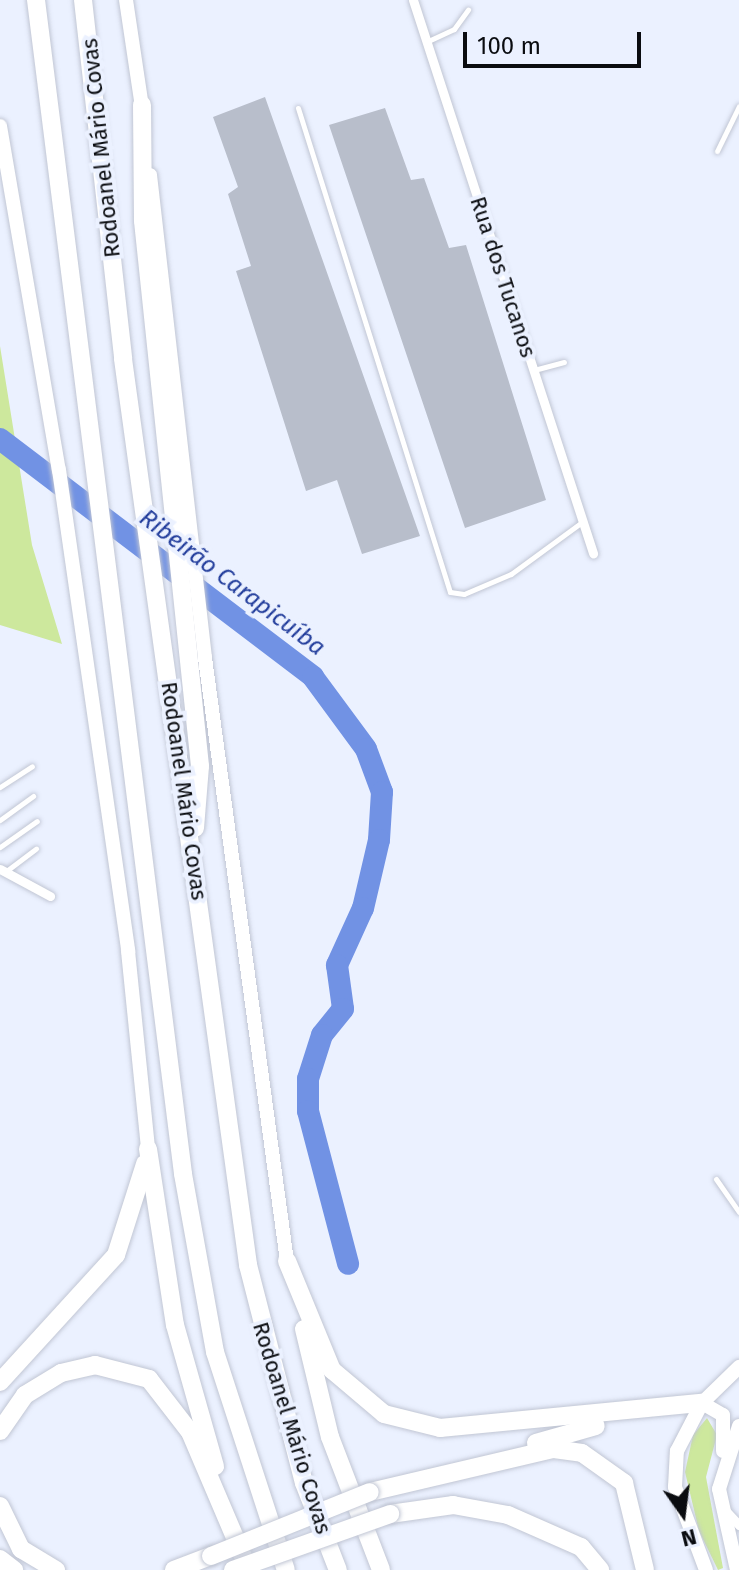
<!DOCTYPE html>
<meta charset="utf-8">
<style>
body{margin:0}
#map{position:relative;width:739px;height:1570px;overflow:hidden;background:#ebf1ff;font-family:"Fira Sans",sans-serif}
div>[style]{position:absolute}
.green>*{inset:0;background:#cde89d}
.river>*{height:22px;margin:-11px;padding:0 11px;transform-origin:11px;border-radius:11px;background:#7192e4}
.building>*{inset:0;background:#b8becb}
.roads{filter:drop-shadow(0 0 2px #c1c6d4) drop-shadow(0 0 2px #c1c6d4)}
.service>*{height:5px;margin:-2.5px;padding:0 2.5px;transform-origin:2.5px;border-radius:2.5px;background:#fff}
.minor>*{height:9px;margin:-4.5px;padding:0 4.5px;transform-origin:4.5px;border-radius:4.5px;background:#fff}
.secondary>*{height:14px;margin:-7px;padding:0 7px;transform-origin:7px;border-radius:7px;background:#fff}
.motorway>*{height:18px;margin:-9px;padding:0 9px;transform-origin:9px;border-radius:9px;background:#fff}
.bridges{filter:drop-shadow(0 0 2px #c1c6d4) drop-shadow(0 0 2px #c1c6d4)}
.motorway-bridge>*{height:18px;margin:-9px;padding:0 9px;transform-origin:9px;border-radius:9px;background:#fff}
span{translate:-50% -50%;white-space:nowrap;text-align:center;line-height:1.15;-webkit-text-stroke:8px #ebf1ff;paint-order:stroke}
.street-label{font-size:22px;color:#0a0c10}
.water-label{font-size:24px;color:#213c9b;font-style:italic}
.north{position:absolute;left:643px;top:1474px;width:80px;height:80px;-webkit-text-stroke:6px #ebf1ff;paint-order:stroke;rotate:166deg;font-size:22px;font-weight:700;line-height:32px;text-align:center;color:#0a0c10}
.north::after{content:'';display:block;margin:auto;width:28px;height:36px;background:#0a0c10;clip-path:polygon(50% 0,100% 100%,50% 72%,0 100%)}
.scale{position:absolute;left:463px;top:32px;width:178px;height:36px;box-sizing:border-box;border:4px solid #0a0c10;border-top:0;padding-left:10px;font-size:24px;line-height:28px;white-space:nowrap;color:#0a0c10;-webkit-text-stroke:6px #ebf1ff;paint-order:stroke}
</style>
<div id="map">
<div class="green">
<i style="clip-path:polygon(0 346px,32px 545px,62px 644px,0 625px)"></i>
<i style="clip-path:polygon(707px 1418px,717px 1435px,706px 1477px,723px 1568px,718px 1570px,699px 1531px,685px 1472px,693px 1435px)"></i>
</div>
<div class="river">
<i style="left:0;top:439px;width:393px;rotate:37.2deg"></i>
<i style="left:313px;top:677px;width:89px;rotate:53.6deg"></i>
<i style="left:366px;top:749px;width:46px;rotate:69.6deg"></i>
<i style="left:382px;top:792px;width:48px;rotate:93.6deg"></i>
<i style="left:379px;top:840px;width:70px;rotate:103.2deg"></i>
<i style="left:363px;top:908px;width:63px;rotate:114.5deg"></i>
<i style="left:337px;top:965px;width:44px;rotate:82.2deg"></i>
<i style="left:343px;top:1009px;width:33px;rotate:129deg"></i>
<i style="left:322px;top:1035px;width:46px;rotate:107.7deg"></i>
<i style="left:308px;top:1079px;width:32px;rotate:90deg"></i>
<i style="left:308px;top:1111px;width:158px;rotate:75.3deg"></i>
</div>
<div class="building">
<i style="clip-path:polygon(265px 97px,420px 536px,362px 554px,337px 480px,306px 491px,236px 271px,251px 266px,228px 194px,238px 187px,213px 117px)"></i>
<i style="clip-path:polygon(385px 108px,411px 180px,424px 178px,449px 248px,466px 245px,546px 500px,465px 528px,329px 125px)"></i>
</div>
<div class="roads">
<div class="service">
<i style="left:426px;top:42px;width:31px;rotate:-25deg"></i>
<i style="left:454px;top:29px;width:24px;rotate:-54deg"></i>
<i style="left:298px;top:108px;width:507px;rotate:72.57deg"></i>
<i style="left:450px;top:592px;width:14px;rotate:8deg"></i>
<i style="left:464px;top:594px;width:51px;rotate:-23.1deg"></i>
<i style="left:511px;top:574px;width:88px;rotate:-36.2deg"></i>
<i style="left:717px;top:151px;width:50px;rotate:-63.9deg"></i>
<i style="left:534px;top:370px;width:31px;rotate:-15deg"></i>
<i style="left:0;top:787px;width:38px;rotate:-33deg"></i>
<i style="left:0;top:820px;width:41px;rotate:-36deg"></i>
<i style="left:0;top:847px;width:45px;rotate:-35.1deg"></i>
<i style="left:5px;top:872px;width:39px;rotate:-37deg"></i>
<i style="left:716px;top:1179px;width:40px;rotate:55.1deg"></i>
</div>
<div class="minor">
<i style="left:413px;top:0;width:582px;rotate:71.97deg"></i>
<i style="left:0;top:869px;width:57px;rotate:28.4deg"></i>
<i style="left:725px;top:1510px;width:21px;rotate:47deg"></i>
</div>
<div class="secondary">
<i style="left:126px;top:0;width:115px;rotate:81.5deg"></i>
<i style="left:0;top:126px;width:349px;rotate:80.3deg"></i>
<i style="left:59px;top:470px;width:486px;rotate:81.8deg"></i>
<i style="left:128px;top:951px;width:199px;rotate:84.2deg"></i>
<i style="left:150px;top:175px;width:486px;rotate:83.5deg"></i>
<i style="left:205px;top:658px;width:609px;rotate:82.26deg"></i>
<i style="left:702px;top:1403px;width:24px;rotate:30deg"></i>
<i style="left:723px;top:1415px;width:36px;rotate:90deg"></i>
<i style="left:706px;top:1570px;width:89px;rotate:-110.5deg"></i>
<i style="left:675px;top:1487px;width:36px;rotate:-87deg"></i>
<i style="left:677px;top:1451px;width:54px;rotate:-62.5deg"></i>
<i style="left:702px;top:1403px;width:52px;rotate:-44.2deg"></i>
<i style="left:737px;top:1570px;width:83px;rotate:-102.5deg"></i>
<i style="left:719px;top:1489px;width:66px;rotate:-72.4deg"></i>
</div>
<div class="motorway">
<i style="left:36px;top:0;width:1183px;rotate:82.86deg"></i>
<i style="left:183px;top:1174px;width:181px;rotate:79.8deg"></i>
<i style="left:215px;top:1352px;width:229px;rotate:72deg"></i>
<i style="left:83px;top:0;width:361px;rotate:83.6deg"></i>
<i style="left:123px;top:359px;width:915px;rotate:82.14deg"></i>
<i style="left:248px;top:1265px;width:225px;rotate:75.6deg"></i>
<i style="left:304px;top:1483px;width:93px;rotate:68.7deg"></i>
<i style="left:142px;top:105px;width:116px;rotate:89.5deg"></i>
<i style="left:143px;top:221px;width:548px;rotate:84.03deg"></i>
<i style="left:200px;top:766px;width:62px;rotate:94.6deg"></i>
<i style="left:148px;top:1149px;width:178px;rotate:81.3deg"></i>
<i style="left:175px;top:1325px;width:147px;rotate:74.2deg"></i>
<i style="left:287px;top:1261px;width:118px;rotate:67.6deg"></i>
<i style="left:332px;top:1370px;width:68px;rotate:40.2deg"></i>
<i style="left:384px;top:1414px;width:58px;rotate:14deg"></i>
<i style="left:440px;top:1428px;width:263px;rotate:-5.5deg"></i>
<i style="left:304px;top:1329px;width:111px;rotate:76.5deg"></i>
<i style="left:330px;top:1437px;width:142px;rotate:69deg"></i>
<i style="left:0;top:1382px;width:172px;rotate:-47.6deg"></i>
<i style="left:116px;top:1255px;width:96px;rotate:-72.3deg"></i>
<i style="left:0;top:1431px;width:44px;rotate:-55.2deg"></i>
<i style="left:25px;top:1395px;width:42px;rotate:-31.4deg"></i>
<i style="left:61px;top:1373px;width:35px;rotate:-13deg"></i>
<i style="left:95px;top:1365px;width:56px;rotate:14.5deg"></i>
<i style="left:149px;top:1379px;width:67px;rotate:52.3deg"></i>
<i style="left:190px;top:1432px;width:150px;rotate:66.9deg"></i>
<i style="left:536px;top:1443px;width:62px;rotate:-15.8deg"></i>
<i style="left:370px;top:1492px;width:189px;rotate:-13.2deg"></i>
<i style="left:554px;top:1449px;width:28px;rotate:8deg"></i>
<i style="left:582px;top:1453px;width:52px;rotate:35.5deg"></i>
<i style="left:624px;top:1483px;width:89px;rotate:76.4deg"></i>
<i style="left:0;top:1506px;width:48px;rotate:64deg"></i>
<i style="left:21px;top:1549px;width:41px;rotate:31deg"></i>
<i style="left:390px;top:1514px;width:64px;rotate:-8.1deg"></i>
<i style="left:453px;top:1505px;width:56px;rotate:10.3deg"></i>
<i style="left:508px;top:1515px;width:80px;rotate:23.7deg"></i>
<i style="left:581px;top:1547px;width:30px;rotate:50deg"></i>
<i style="left:0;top:1559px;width:18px;rotate:38deg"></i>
<i style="left:174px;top:1570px;width:40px;rotate:-21deg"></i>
</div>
</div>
<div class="bridges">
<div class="motorway-bridge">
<i style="left:211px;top:1556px;width:171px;rotate:-21.9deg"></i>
<i style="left:233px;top:1570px;width:167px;rotate:-19.6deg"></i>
</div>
</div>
<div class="street-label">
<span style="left:101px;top:148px;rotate:-96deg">Rodoanel Mário Covas</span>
<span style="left:503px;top:277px;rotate:72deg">Rua dos Tucanos</span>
<span style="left:184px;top:791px;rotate:82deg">Rodoanel Mário Covas</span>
<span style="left:292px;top:1428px;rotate:73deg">Rodoanel Mário Covas</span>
</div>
<div class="water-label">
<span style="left:232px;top:583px;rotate:37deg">Ribeirão Carapicuíba</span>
</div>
<div class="north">N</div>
<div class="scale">100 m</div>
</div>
